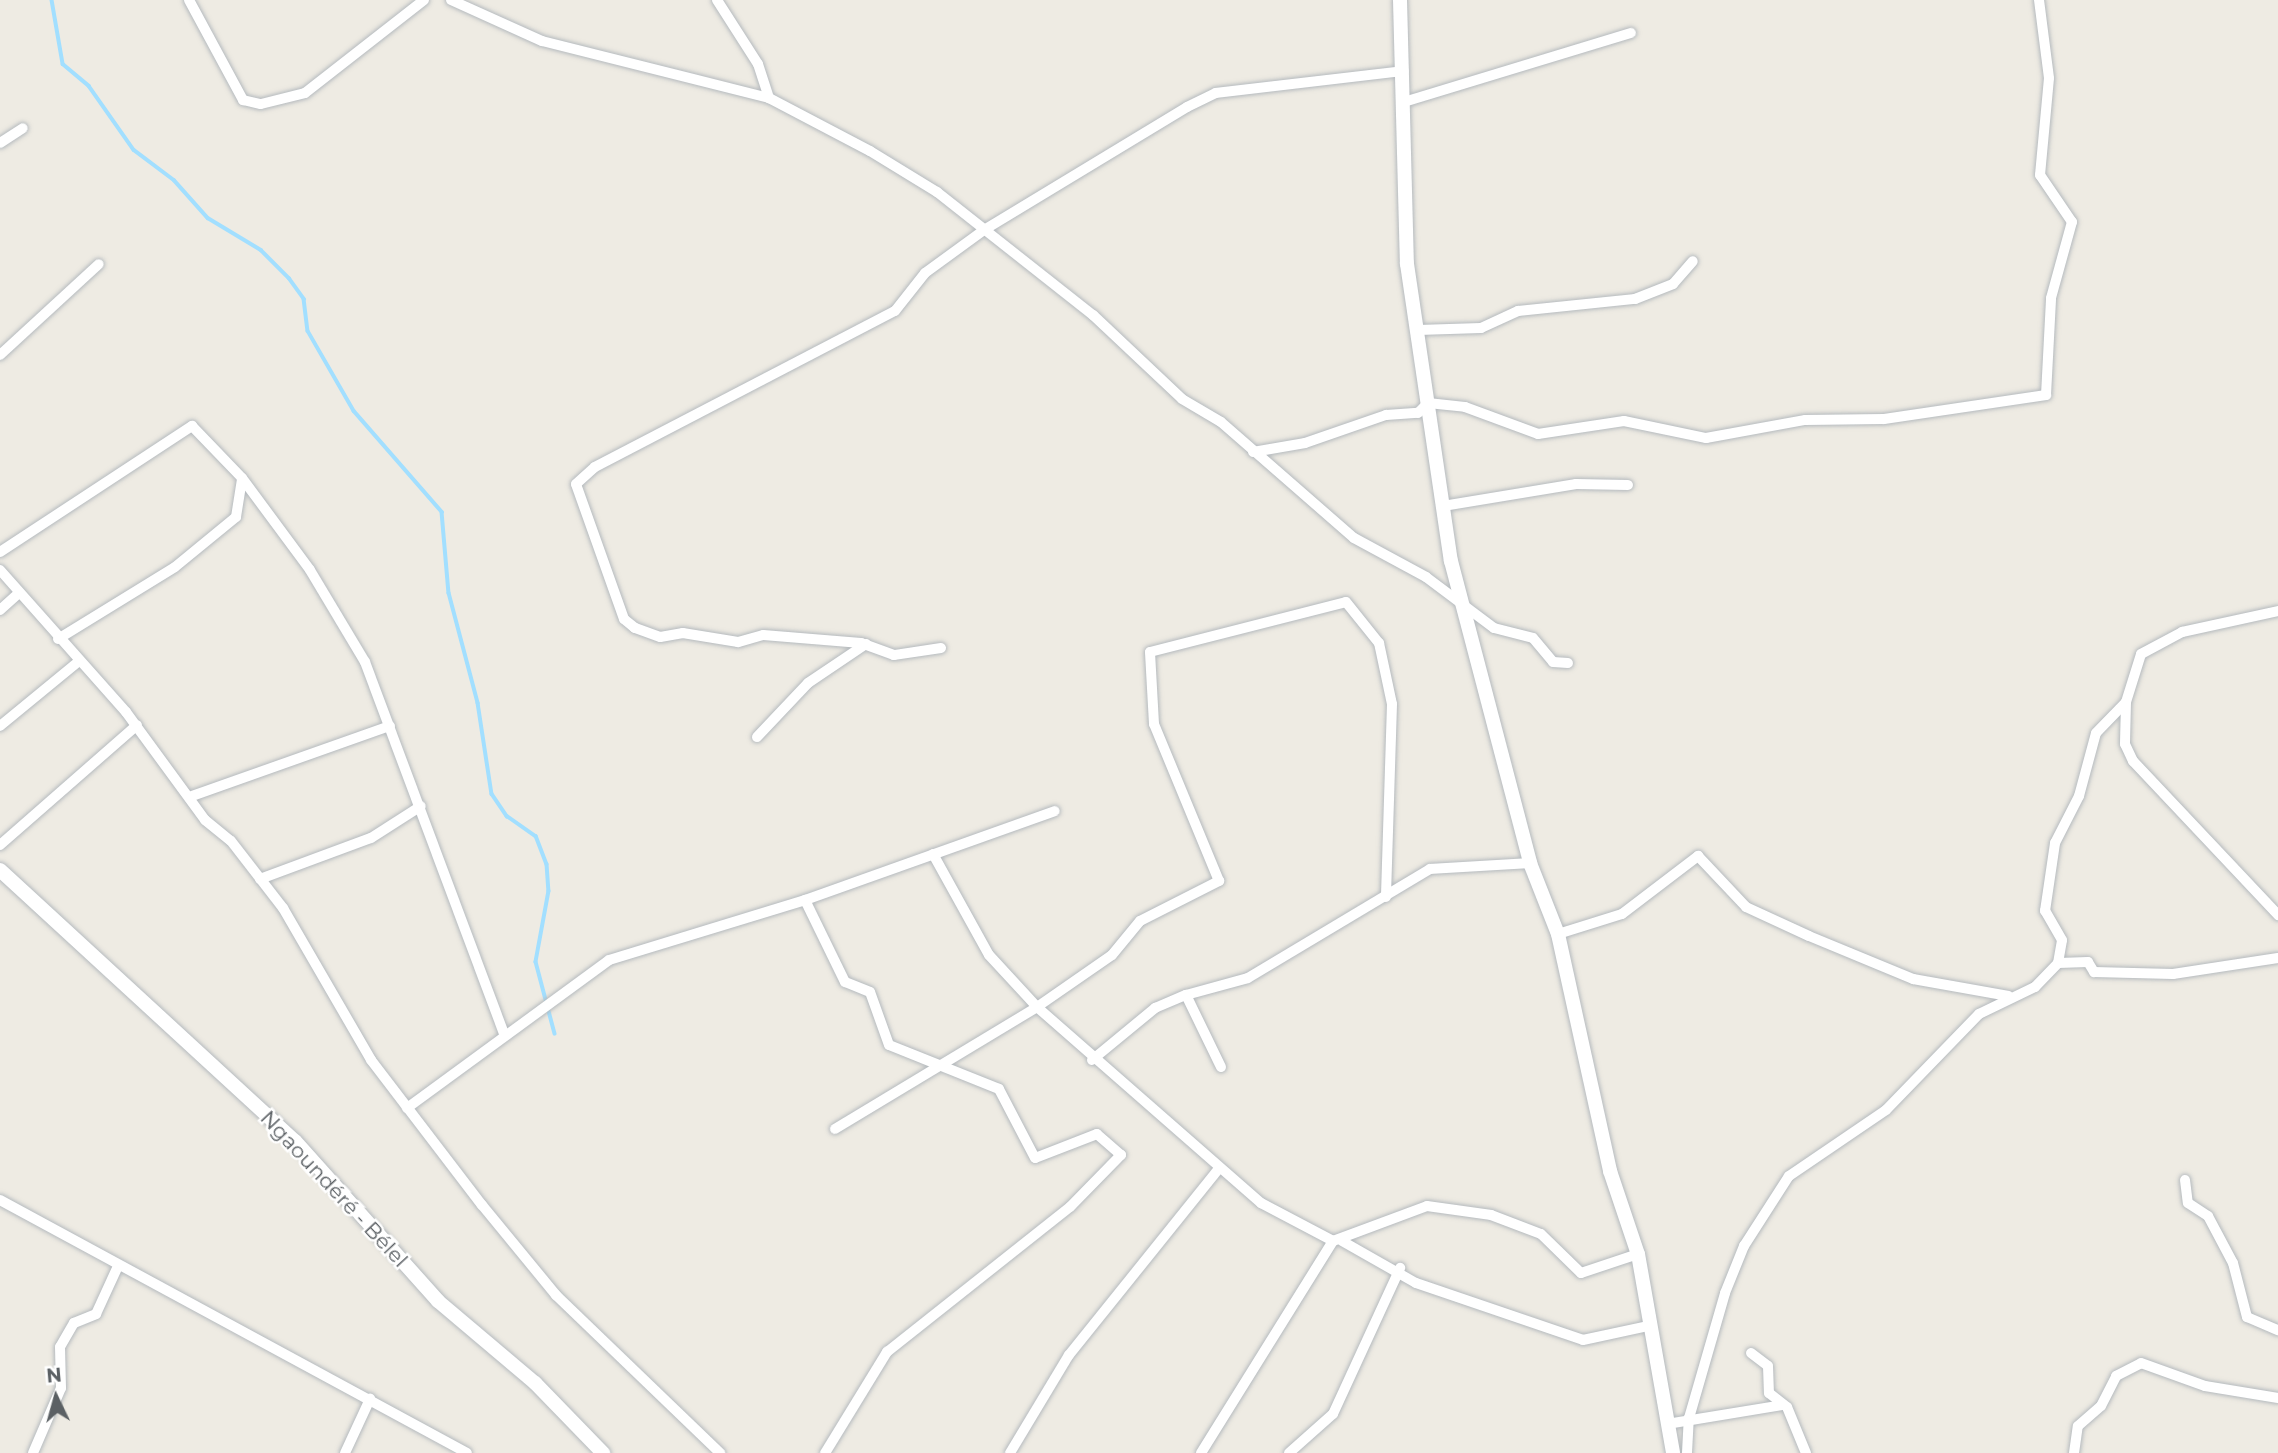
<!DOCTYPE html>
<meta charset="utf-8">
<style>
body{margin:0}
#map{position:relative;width:2278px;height:1453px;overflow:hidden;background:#eeebe3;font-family:Montserrat,sans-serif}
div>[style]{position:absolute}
.stream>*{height:3.5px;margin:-1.75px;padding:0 1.75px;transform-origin:1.75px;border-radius:1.75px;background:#a2dfff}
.roads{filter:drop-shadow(0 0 2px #b5babe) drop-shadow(0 0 2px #b5babe)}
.street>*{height:10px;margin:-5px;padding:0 5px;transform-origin:5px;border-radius:5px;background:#fff}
.secondary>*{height:14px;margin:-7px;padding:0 7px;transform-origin:7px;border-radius:7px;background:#fff}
span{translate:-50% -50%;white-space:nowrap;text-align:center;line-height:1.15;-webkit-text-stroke:5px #fff;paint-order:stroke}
.street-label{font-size:21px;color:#5b6064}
.north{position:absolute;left:21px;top:1362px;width:70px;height:70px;-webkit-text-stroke:5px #fff;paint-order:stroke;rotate:355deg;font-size:19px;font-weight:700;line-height:28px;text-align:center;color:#5b6064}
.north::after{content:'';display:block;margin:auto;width:24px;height:32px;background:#5b6064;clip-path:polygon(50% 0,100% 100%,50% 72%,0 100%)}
</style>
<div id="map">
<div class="stream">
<i style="left:52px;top:0;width:65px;rotate:80.2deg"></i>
<i style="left:63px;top:64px;width:34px;rotate:40deg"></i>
<i style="left:89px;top:86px;width:78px;rotate:54.9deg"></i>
<i style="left:134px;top:150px;width:50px;rotate:36.9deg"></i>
<i style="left:174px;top:180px;width:51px;rotate:48.2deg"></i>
<i style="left:208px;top:218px;width:62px;rotate:31.1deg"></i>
<i style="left:261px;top:250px;width:40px;rotate:45deg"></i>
<i style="left:289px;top:278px;width:26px;rotate:54deg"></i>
<i style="left:304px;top:299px;width:32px;rotate:83deg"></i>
<i style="left:308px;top:331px;width:92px;rotate:60.1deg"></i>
<i style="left:354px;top:411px;width:134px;rotate:48.9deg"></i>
<i style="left:442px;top:512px;width:81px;rotate:85.1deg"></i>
<i style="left:449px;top:593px;width:114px;rotate:75.2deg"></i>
<i style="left:478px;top:703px;width:92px;rotate:81.3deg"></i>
<i style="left:492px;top:794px;width:27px;rotate:56deg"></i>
<i style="left:507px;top:816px;width:35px;rotate:35deg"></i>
<i style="left:536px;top:836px;width:30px;rotate:69deg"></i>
<i style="left:547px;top:864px;width:27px;rotate:86deg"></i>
<i style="left:549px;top:891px;width:72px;rotate:100.4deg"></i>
<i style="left:536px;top:962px;width:74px;rotate:75.2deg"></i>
</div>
<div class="roads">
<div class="street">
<i style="left:189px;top:0;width:114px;rotate:61.6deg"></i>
<i style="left:243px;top:100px;width:18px;rotate:13deg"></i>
<i style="left:261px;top:104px;width:45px;rotate:-14deg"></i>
<i style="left:305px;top:93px;width:151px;rotate:-38deg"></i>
<i style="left:451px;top:0;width:100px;rotate:24.3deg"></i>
<i style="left:542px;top:41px;width:234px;rotate:14.1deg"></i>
<i style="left:769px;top:98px;width:114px;rotate:27.7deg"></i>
<i style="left:870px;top:151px;width:79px;rotate:31.5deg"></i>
<i style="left:937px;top:192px;width:199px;rotate:38.3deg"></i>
<i style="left:1093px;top:315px;width:122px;rotate:43.3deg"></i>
<i style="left:1182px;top:399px;width:45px;rotate:30.5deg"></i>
<i style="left:1221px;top:422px;width:176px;rotate:41.1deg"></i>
<i style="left:1354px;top:538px;width:82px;rotate:28.4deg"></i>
<i style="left:1426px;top:577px;width:85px;rotate:36.9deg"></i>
<i style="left:1494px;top:628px;width:40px;rotate:14.4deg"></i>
<i style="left:1533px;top:638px;width:31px;rotate:50deg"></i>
<i style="left:1553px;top:662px;width:15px;rotate:4deg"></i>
<i style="left:717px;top:0;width:76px;rotate:57.4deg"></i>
<i style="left:758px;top:64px;width:36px;rotate:72deg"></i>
<i style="left:1407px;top:101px;width:234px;rotate:-16.9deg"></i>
<i style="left:0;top:143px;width:27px;rotate:-33deg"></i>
<i style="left:1418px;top:330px;width:63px;rotate:-1.8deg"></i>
<i style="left:1481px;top:328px;width:41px;rotate:-24.7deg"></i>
<i style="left:1518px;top:311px;width:118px;rotate:-5.9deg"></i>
<i style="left:1635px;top:299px;width:41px;rotate:-21.5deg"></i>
<i style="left:1673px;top:284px;width:30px;rotate:-49deg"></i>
<i style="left:0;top:355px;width:134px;rotate:-42.6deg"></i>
<i style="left:1253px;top:452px;width:53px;rotate:-9.8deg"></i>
<i style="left:1305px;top:443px;width:86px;rotate:-19.1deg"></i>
<i style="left:1386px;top:415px;width:32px;rotate:-4deg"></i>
<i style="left:1418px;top:413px;width:14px;rotate:-45deg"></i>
<i style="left:1428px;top:403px;width:37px;rotate:6deg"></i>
<i style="left:1465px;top:407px;width:78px;rotate:20.3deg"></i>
<i style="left:1538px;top:434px;width:87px;rotate:-8.6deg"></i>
<i style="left:1624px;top:421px;width:84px;rotate:11.7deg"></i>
<i style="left:1706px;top:438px;width:101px;rotate:-10.3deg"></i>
<i style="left:1805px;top:420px;width:79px;rotate:-0.7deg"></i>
<i style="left:1884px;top:419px;width:164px;rotate:-8.4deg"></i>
<i style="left:2046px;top:395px;width:97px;rotate:-87deg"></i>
<i style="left:2051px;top:298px;width:79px;rotate:-74.6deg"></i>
<i style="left:2072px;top:222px;width:57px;rotate:-124.2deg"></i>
<i style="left:2040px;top:175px;width:97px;rotate:-84.7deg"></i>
<i style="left:2049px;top:78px;width:79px;rotate:-97.3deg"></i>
<i style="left:1443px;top:506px;width:135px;rotate:-9.4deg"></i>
<i style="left:1576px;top:484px;width:52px;rotate:1.1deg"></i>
<i style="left:0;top:552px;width:230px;rotate:-33.3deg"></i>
<i style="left:192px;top:426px;width:72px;rotate:46.1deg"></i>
<i style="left:242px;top:478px;width:114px;rotate:53.5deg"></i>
<i style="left:310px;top:570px;width:107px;rotate:59.1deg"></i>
<i style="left:365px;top:662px;width:396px;rotate:69.5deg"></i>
<i style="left:0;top:570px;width:190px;rotate:48.4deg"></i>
<i style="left:126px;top:712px;width:134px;rotate:53.8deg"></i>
<i style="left:205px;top:820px;width:33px;rotate:39deg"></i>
<i style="left:231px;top:841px;width:85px;rotate:52.2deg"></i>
<i style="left:283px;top:908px;width:176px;rotate:59.9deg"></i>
<i style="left:371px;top:1060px;width:183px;rotate:52.6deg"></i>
<i style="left:482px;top:1205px;width:117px;rotate:50.6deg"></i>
<i style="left:556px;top:1295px;width:228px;rotate:43.9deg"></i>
<i style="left:0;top:610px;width:25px;rotate:-42deg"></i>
<i style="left:58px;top:639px;width:137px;rotate:-31.6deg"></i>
<i style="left:175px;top:567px;width:79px;rotate:-39.3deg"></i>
<i style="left:236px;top:517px;width:39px;rotate:-81deg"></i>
<i style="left:941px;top:648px;width:48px;rotate:171.5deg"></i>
<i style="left:894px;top:655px;width:35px;rotate:-160deg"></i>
<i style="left:861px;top:643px;width:98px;rotate:-175.3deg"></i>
<i style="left:763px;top:635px;width:26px;rotate:164deg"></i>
<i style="left:738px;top:642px;width:56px;rotate:-170.7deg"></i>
<i style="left:683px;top:633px;width:23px;rotate:170deg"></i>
<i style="left:660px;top:637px;width:27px;rotate:-160deg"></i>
<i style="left:635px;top:628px;width:14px;rotate:-141deg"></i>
<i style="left:624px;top:619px;width:143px;rotate:-109.6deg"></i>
<i style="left:576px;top:484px;width:25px;rotate:-42deg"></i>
<i style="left:595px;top:467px;width:338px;rotate:-27.5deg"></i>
<i style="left:895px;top:311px;width:48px;rotate:-51.7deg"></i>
<i style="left:925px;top:273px;width:73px;rotate:-36.1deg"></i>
<i style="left:984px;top:230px;width:237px;rotate:-31.2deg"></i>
<i style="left:1187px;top:107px;width:32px;rotate:-26deg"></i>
<i style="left:1216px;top:93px;width:189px;rotate:-6.7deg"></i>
<i style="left:2126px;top:702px;width:42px;rotate:91.4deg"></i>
<i style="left:2125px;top:744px;width:19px;rotate:65deg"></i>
<i style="left:2133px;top:761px;width:212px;rotate:46.7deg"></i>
<i style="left:0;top:726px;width:102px;rotate:-39.4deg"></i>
<i style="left:757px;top:737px;width:74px;rotate:-46.6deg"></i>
<i style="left:808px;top:683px;width:70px;rotate:-33.9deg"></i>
<i style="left:192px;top:796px;width:210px;rotate:-19.5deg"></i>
<i style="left:0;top:845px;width:182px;rotate:-41.2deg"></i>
<i style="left:933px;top:854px;width:115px;rotate:61deg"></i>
<i style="left:989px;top:955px;width:71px;rotate:47.3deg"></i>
<i style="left:1037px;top:1007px;width:298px;rotate:41.2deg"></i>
<i style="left:1261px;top:1203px;width:81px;rotate:27.8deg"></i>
<i style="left:1333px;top:1241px;width:100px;rotate:-20.4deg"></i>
<i style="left:1427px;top:1206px;width:65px;rotate:8deg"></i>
<i style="left:1491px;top:1215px;width:53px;rotate:20.8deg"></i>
<i style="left:1541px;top:1234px;width:56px;rotate:44.3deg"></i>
<i style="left:1581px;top:1273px;width:60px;rotate:-18.4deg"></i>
<i style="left:260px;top:879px;width:118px;rotate:-20.3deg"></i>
<i style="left:371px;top:838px;width:59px;rotate:-32.6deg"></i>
<i style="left:1558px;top:934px;width:67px;rotate:-17.4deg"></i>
<i style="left:1622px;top:914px;width:96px;rotate:-37.3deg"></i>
<i style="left:1698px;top:856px;width:70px;rotate:46.7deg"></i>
<i style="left:1746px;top:907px;width:69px;rotate:24.7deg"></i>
<i style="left:1809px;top:936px;width:113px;rotate:22.5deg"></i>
<i style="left:1913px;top:979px;width:97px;rotate:10.1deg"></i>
<i style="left:2058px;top:963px;width:30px;rotate:-2deg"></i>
<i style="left:2088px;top:962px;width:12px;rotate:59deg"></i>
<i style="left:2094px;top:972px;width:79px;rotate:1.5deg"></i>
<i style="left:2173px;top:974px;width:106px;rotate:-8.7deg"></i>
<i style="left:1092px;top:1060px;width:82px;rotate:-39.5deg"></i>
<i style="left:1155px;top:1008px;width:34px;rotate:-23deg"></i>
<i style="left:1221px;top:1067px;width:80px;rotate:-115.9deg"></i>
<i style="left:1186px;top:995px;width:64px;rotate:-15.3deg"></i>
<i style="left:1248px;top:978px;width:212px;rotate:-30.9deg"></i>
<i style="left:1430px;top:869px;width:100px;rotate:-3.4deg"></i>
<i style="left:407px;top:1108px;width:250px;rotate:-36.2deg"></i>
<i style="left:609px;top:960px;width:205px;rotate:-17deg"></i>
<i style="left:835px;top:1129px;width:236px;rotate:-31.1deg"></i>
<i style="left:1037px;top:1007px;width:91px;rotate:-34.7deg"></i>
<i style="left:1112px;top:955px;width:44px;rotate:-50.5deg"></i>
<i style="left:1140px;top:921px;width:89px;rotate:-26.9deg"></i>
<i style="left:1219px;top:881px;width:170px;rotate:-112.5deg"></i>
<i style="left:1154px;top:724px;width:72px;rotate:-93.2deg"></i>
<i style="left:1150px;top:652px;width:202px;rotate:-14.3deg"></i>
<i style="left:1346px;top:602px;width:53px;rotate:51.2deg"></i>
<i style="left:1379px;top:643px;width:62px;rotate:78deg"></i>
<i style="left:1392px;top:704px;width:193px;rotate:91.8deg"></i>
<i style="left:2185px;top:1180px;width:23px;rotate:83deg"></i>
<i style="left:2188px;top:1203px;width:24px;rotate:33deg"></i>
<i style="left:2208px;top:1216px;width:53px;rotate:62deg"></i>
<i style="left:2233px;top:1263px;width:56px;rotate:75.5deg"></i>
<i style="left:2247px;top:1317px;width:34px;rotate:23deg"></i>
<i style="left:0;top:1200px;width:531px;rotate:28.45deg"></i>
<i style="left:1342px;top:1241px;width:85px;rotate:29.6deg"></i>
<i style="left:1416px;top:1283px;width:176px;rotate:18.8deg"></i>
<i style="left:1583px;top:1340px;width:66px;rotate:-12.2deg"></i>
<i style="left:1751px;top:1353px;width:21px;rotate:37deg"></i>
<i style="left:1768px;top:1366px;width:27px;rotate:88deg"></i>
<i style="left:1769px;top:1393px;width:23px;rotate:38deg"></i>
<i style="left:1787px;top:1407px;width:50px;rotate:67.6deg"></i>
<i style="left:1667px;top:1424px;width:118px;rotate:-9.3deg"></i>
<i style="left:33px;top:1453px;width:71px;rotate:-66.7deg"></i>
<i style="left:61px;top:1388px;width:41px;rotate:-91.4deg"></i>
<i style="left:60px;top:1347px;width:28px;rotate:-60deg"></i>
<i style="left:74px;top:1323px;width:24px;rotate:-22deg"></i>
<i style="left:96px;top:1314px;width:53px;rotate:-65.4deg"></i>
<i style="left:345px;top:1453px;width:60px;rotate:-65.2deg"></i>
<i style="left:825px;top:1453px;width:119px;rotate:-58.5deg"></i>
<i style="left:887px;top:1352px;width:233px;rotate:-38.4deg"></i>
<i style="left:1070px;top:1207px;width:73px;rotate:-45.6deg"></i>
<i style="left:1121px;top:1155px;width:32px;rotate:-139deg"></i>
<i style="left:1097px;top:1134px;width:66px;rotate:158.8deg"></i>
<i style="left:1035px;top:1158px;width:78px;rotate:-117.6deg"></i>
<i style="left:999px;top:1089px;width:118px;rotate:-158.2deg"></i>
<i style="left:889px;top:1045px;width:56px;rotate:-109.7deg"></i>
<i style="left:870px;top:992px;width:27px;rotate:-158deg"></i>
<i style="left:845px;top:982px;width:91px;rotate:-116deg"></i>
<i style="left:805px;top:900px;width:265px;rotate:-19.6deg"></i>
<i style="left:1010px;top:1453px;width:114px;rotate:-59deg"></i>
<i style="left:1069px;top:1355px;width:238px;rotate:-51.2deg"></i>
<i style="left:1201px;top:1453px;width:250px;rotate:-58.1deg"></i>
<i style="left:1289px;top:1453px;width:59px;rotate:-41.6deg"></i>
<i style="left:1333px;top:1414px;width:161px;rotate:-65.3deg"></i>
<i style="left:1687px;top:1453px;width:35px;rotate:-87deg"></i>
<i style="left:1689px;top:1418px;width:130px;rotate:-73.9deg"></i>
<i style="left:1725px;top:1293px;width:51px;rotate:-68deg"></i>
<i style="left:1744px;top:1246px;width:83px;rotate:-57.3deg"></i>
<i style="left:1789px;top:1176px;width:117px;rotate:-34.2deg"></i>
<i style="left:1886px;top:1110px;width:134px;rotate:-45.9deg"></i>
<i style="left:1979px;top:1014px;width:62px;rotate:-25.7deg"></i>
<i style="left:2035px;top:987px;width:33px;rotate:-46deg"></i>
<i style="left:2058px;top:963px;width:23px;rotate:-80deg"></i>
<i style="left:2062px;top:940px;width:34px;rotate:-120deg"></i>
<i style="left:2045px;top:911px;width:69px;rotate:-81.6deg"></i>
<i style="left:2055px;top:843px;width:53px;rotate:-62.9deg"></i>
<i style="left:2079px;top:796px;width:65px;rotate:-74.9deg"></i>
<i style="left:2096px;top:733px;width:43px;rotate:-45.9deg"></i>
<i style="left:2126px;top:702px;width:50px;rotate:-72.6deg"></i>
<i style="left:2141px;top:654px;width:47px;rotate:-28.2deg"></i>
<i style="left:2182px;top:632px;width:98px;rotate:-12.3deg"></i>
<i style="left:2074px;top:1453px;width:27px;rotate:-82deg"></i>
<i style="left:2078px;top:1426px;width:30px;rotate:-41deg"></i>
<i style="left:2101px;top:1406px;width:34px;rotate:-63deg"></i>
<i style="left:2116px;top:1376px;width:28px;rotate:-27deg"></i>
<i style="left:2141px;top:1363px;width:68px;rotate:19.8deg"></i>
<i style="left:2205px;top:1386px;width:74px;rotate:9.3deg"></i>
</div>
<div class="secondary">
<i style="left:1400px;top:0;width:264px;rotate:88.5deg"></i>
<i style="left:1407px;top:264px;width:300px;rotate:81.6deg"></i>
<i style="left:1451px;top:561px;width:312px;rotate:75.3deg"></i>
<i style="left:1530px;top:863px;width:76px;rotate:68.5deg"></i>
<i style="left:1558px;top:934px;width:243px;rotate:77.6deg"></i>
<i style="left:1610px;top:1171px;width:88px;rotate:71.4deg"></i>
<i style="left:1638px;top:1254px;width:202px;rotate:80deg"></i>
<i style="left:0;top:870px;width:401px;rotate:42.6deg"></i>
<i style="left:295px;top:1141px;width:215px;rotate:48.2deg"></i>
<i style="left:438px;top:1301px;width:127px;rotate:40.2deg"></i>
<i style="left:535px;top:1383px;width:98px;rotate:45.8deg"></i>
</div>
</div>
<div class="street-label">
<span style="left:334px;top:1189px;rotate:47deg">Ngaoundéré - Bélel</span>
</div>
<div class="north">N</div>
</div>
